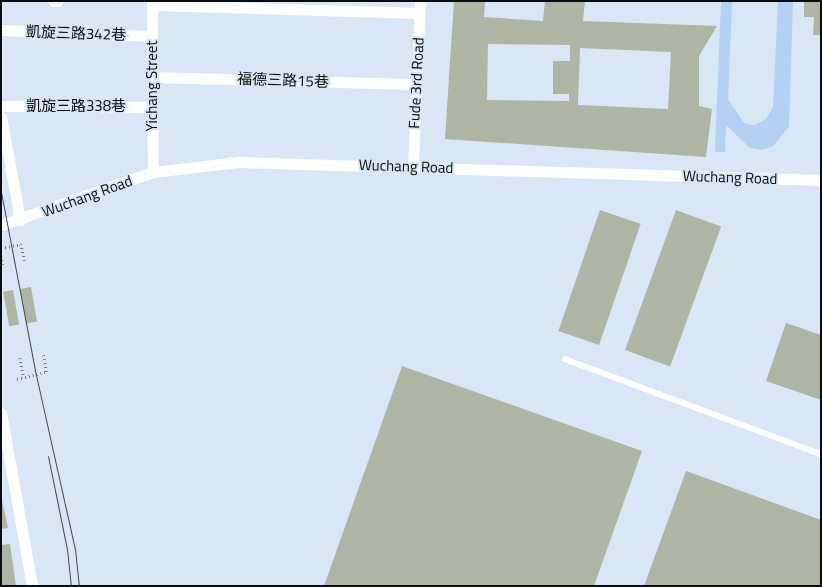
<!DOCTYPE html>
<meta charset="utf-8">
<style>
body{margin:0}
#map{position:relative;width:822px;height:587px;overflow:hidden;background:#d9e6f5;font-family:"Titillium Web","Noto Sans TC",sans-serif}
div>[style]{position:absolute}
.green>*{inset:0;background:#b3d1f4}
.building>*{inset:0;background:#aeb5a4;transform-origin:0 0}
.path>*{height:2.5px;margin-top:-1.25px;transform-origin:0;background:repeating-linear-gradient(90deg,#747d87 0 1px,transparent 0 4px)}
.lane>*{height:5.5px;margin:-2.75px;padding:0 2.75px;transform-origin:2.75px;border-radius:2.75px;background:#fff}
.street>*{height:11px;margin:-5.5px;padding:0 5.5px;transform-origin:5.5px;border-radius:5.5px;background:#fff}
.tram>*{height:1px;margin:-0.5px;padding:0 0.5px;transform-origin:0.5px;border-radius:0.5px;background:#40464e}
span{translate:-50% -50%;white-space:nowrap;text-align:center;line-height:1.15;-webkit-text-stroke:4px #d9e6f5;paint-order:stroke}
.street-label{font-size:15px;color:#080c11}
.frame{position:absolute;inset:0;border:2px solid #080c11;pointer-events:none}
</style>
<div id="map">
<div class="green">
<i style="clip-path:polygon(721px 1px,732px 1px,728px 99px,744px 123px,754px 125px,766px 119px,773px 107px,778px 1px,793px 1px,789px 127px,773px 146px,762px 150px,750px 148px,726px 125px,725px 152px,715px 152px)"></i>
</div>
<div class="building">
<i style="clip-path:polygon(evenodd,454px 1px,485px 1px,484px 17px,543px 21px,545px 1px,585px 1px,583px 21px,717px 26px,699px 56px,699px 106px,712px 109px,706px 157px,445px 139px,454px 1px,488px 44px,570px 45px,570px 61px,553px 61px,553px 94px,569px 94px,569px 101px,487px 100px,488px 44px,454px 1px,580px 48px,671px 52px,668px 109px,578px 105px,580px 48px)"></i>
<i style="clip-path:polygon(804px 1px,821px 1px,821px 35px,813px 35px,814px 17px,804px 17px)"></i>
<i style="left:600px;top:210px;width:43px;height:128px;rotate:19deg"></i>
<i style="left:676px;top:210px;width:48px;height:149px;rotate:20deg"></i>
<i style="left:31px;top:287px;width:35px;height:11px;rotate:80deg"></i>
<i style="left:13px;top:290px;width:35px;height:10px;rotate:80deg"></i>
<i style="clip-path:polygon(786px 323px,821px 335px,821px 400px,766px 381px)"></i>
<i style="clip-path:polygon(402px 366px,642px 451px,594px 586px,324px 586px)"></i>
<i style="clip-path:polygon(686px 471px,821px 520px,820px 586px,644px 586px)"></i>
<i style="clip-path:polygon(1px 496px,8px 528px,1px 529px)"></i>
<i style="clip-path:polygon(10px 544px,16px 586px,1px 586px,1px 545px)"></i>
</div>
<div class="path">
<i style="left:1px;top:248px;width:20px;rotate:-11deg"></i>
<i style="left:21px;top:244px;width:17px;rotate:77deg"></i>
<i style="left:1px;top:256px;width:10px;rotate:79deg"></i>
<i style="left:20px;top:358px;width:20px;rotate:79deg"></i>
<i style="left:17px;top:379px;width:30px;rotate:-14deg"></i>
<i style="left:46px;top:372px;width:19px;rotate:-99deg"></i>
</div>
<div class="lane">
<i style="left:565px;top:359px;width:273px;rotate:20.4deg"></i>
</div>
<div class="street">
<i style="left:54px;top:1px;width:3px"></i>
<i style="left:152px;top:1px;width:171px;rotate:89.7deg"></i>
<i style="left:152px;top:5px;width:267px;rotate:1.7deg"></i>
<i style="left:1px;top:30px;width:151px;rotate:2.3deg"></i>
<i style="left:151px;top:77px;width:263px;rotate:1.5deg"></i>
<i style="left:1px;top:106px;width:149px;rotate:0.4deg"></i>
<i style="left:1px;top:117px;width:105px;rotate:79.5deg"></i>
<i style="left:413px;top:166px;width:165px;rotate:-87.6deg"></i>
<i style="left:1px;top:225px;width:161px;rotate:-19.2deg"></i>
<i style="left:153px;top:172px;width:86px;rotate:-6.7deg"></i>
<i style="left:238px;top:162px;width:583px;rotate:1.77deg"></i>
<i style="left:1px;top:413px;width:176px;rotate:79.8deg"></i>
</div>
<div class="tram">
<i style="left:1px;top:192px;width:186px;rotate:79.2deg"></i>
<i style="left:36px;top:375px;width:178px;rotate:77.4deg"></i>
<i style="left:75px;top:549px;width:37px;rotate:84deg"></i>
<i style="left:48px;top:456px;width:95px;rotate:78.5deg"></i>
<i style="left:67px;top:549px;width:37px;rotate:84deg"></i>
</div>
<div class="street-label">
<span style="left:76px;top:33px;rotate:2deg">凱旋三路342巷</span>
<span style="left:283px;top:80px;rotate:2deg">福德三路15巷</span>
<span style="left:416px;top:83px;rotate:-87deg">Fude 3rd Road</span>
<span style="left:152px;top:86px;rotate:-90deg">Yichang Street</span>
<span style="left:76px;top:106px">凱旋三路338巷</span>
<span style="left:406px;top:166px;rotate:2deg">Wuchang Road</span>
<span style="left:730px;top:177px;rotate:2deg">Wuchang Road</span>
<span style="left:87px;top:196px;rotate:-20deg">Wuchang Road</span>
</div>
<div class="frame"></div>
</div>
